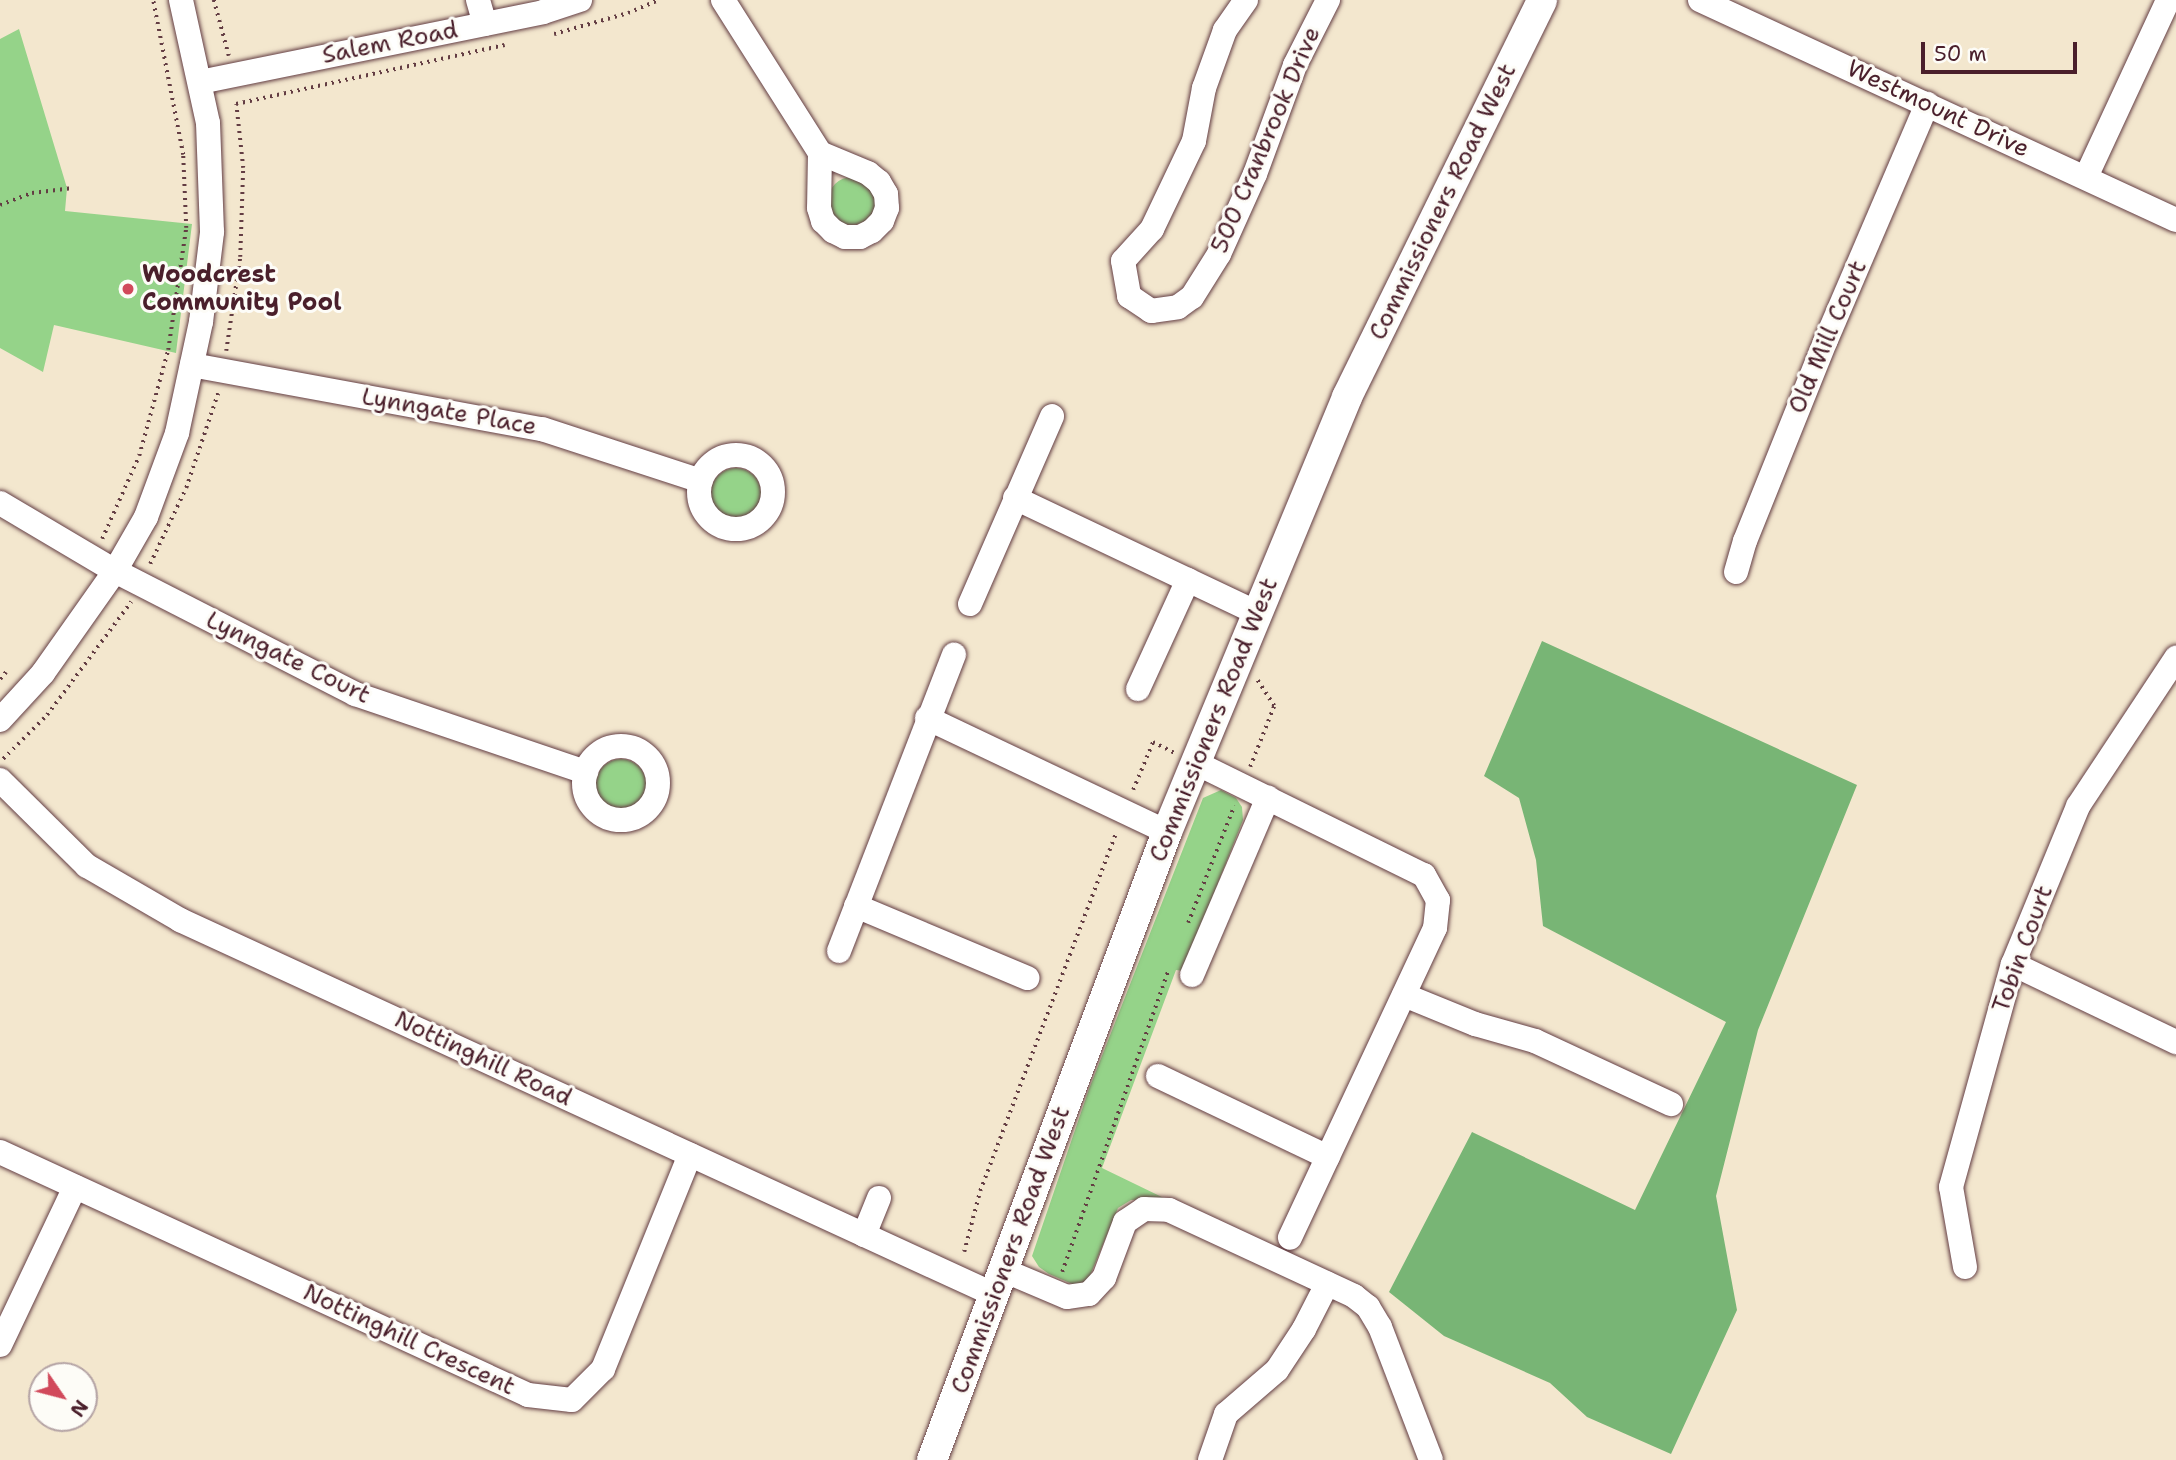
<!DOCTYPE html>
<style>
body{margin:0}
#map{position:relative;width:2176px;height:1460px;overflow:hidden;background:#f3e7ce;font-family:"Shantell Sans",sans-serif}
div>[style]{position:absolute}
.green>*{inset:0;background:#95d389}
.round{border-radius:50%}
.forest>*{inset:0;background:#78b575}
.path>*{height:3.5px;margin-top:-1.75px;transform-origin:0;background:repeating-linear-gradient(90deg,#633d43 0 2px,transparent 0 7px)}
.roads{filter:drop-shadow(0 0 2px #633d43) drop-shadow(0 0 2px #633d43)}
.minor>*{height:24px;margin:-12px;padding:0 12px;transform-origin:12px;border-radius:12px;background:#fff}
.minor>.ring{margin:-12px;padding:0;box-sizing:content-box;background:none;border:24px solid #fff;border-radius:50%}
.major>*{height:30px;margin:-15px;padding:0 15px;transform-origin:15px;border-radius:15px;background:#fff}
.dots>*{width:19px;height:19px;translate:-50% -50%;box-sizing:border-box;border:4px solid #fdfcf7;border-radius:50%}
span{translate:-50% -50%;white-space:nowrap;text-align:center;line-height:1.15;-webkit-text-stroke:6px #fdfcf7;paint-order:stroke}
.street-label{font-size:24px;color:#4a1f2b}
.poi-label{font-size:24px;color:#4a1f2b;font-weight:700}
.left{translate:0 -50%;text-align:left}
.north{position:absolute;left:28px;top:1362px;width:70px;height:70px;box-sizing:border-box;background:#fdfcf7;border:2px solid #b5a4a5;border-radius:50%;rotate:125deg;font-size:19px;font-weight:700;line-height:28px;text-align:center;color:#4a1f2b}
.north::after{content:'';display:block;margin:auto;width:24px;height:32px;background:#d1495b;clip-path:polygon(50% 0,100% 100%,50% 72%,0 100%)}
.scale{position:absolute;left:1921px;top:42px;width:156px;height:32px;box-sizing:border-box;border:4px solid #4a1f2b;border-top:0;padding-left:9px;font-size:21px;line-height:24px;white-space:nowrap;color:#4a1f2b;-webkit-text-stroke:5px #fdfcf7;paint-order:stroke}
</style>
<div id="map">
<div class="green">
<i style="clip-path:polygon(19px 29px,67px 188px,65px 211px,192px 224px,176px 353px,54px 325px,43px 372px,0 348px,0 39px)"></i>
<i class="round" style="left:828px;top:177px;width:48px;height:48px"></i>
<i class="round" style="left:711px;top:468px;width:50px;height:50px"></i>
<i class="round" style="left:596px;top:759px;width:50px;height:50px"></i>
<i style="clip-path:polygon(1221px 790px,1236px 798px,1242px 807px,1243px 820px,1183px 971px,1176px 970px,1102px 1168px,1166px 1199px,1131px 1200px,1118px 1208px,1087px 1283px,1077px 1286px,1049px 1274px,1039px 1267px,1032px 1256px,1089px 1089px,1203px 798px)"></i>
</div>
<div class="forest">
<i style="clip-path:polygon(1542px 641px,1857px 785px,1758px 1030px,1716px 1196px,1737px 1310px,1671px 1454px,1587px 1417px,1550px 1383px,1444px 1336px,1389px 1292px,1472px 1132px,1635px 1210px,1726px 1022px,1543px 926px,1536px 860px,1519px 798px,1484px 776px)"></i>
</div>
<div class="path">
<i style="left:214px;top:0;width:58px;rotate:75deg"></i>
<i style="left:554px;top:34px;width:77px;rotate:-15.8deg"></i>
<i style="left:628px;top:13px;width:33px;rotate:-23deg"></i>
<i style="left:0;top:205px;width:34px;rotate:-21deg"></i>
<i style="left:32px;top:193px;width:39px;rotate:-7deg"></i>
<i style="left:226px;top:351px;width:95px;rotate:-81.5deg"></i>
<i style="left:240px;top:257px;width:89px;rotate:-88.1deg"></i>
<i style="left:243px;top:168px;width:64px;rotate:-96.2deg"></i>
<i style="left:236px;top:104px;width:275px;rotate:-12.4deg"></i>
<i style="left:102px;top:539px;width:91px;rotate:-66deg"></i>
<i style="left:139px;top:456px;width:110px;rotate:-74.7deg"></i>
<i style="left:168px;top:350px;width:123px;rotate:-81.6deg"></i>
<i style="left:186px;top:228px;width:73px;rotate:-92.4deg"></i>
<i style="left:183px;top:155px;width:158px;rotate:-101deg"></i>
<i style="left:150px;top:564px;width:84px;rotate:-64.7deg"></i>
<i style="left:186px;top:488px;width:100px;rotate:-71.4deg"></i>
<i style="left:0;top:679px;width:9px;rotate:-49deg"></i>
<i style="left:3px;top:759px;width:62px;rotate:-45deg"></i>
<i style="left:47px;top:715px;width:141px;rotate:-53.4deg"></i>
<i style="left:1250px;top:767px;width:66px;rotate:-68.5deg"></i>
<i style="left:1274px;top:706px;width:31px;rotate:-123deg"></i>
<i style="left:1133px;top:790px;width:52px;rotate:-67.4deg"></i>
<i style="left:1153px;top:742px;width:25px;rotate:27deg"></i>
<i style="left:1188px;top:923px;width:126px;rotate:-68.5deg"></i>
<i style="left:964px;top:1252px;width:63px;rotate:-75.3deg"></i>
<i style="left:980px;top:1191px;width:383px;rotate:-69.2deg"></i>
<i style="left:1062px;top:1272px;width:321px;rotate:-70.6deg"></i>
</div>
<div class="roads">
<div class="minor">
<i style="left:478px;top:0;width:25px;rotate:74deg"></i>
<i style="left:723px;top:0;width:181px;rotate:57.6deg"></i>
<i style="left:820px;top:153px;width:55px;rotate:91deg"></i>
<i style="left:819px;top:208px;width:14px;rotate:73deg"></i>
<i style="left:823px;top:221px;width:14px;rotate:45deg"></i>
<i style="left:833px;top:231px;width:13px;rotate:27deg"></i>
<i style="left:845px;top:237px;width:15px"></i>
<i style="left:860px;top:237px;width:13px;rotate:-27deg"></i>
<i style="left:872px;top:231px;width:14px;rotate:-45deg"></i>
<i style="left:882px;top:221px;width:14px;rotate:-69deg"></i>
<i style="left:887px;top:208px;width:14px;rotate:-94deg"></i>
<i style="left:886px;top:194px;width:14px;rotate:-120deg"></i>
<i style="left:879px;top:182px;width:14px;rotate:-141deg"></i>
<i style="left:868px;top:173px;width:52px;rotate:-157.4deg"></i>
<i style="left:1246px;top:0;width:37px;rotate:125deg"></i>
<i style="left:1225px;top:30px;width:62px;rotate:109.9deg"></i>
<i style="left:1204px;top:88px;width:54px;rotate:100.7deg"></i>
<i style="left:1194px;top:141px;width:98px;rotate:115.5deg"></i>
<i style="left:1152px;top:229px;width:43px;rotate:132.2deg"></i>
<i style="left:1123px;top:261px;width:36px;rotate:80deg"></i>
<i style="left:1129px;top:296px;width:27px;rotate:34deg"></i>
<i style="left:1151px;top:311px;width:27px;rotate:-8deg"></i>
<i style="left:1178px;top:307px;width:17px;rotate:-36deg"></i>
<i style="left:1192px;top:297px;width:51px;rotate:-57.9deg"></i>
<i style="left:1219px;top:254px;width:88px;rotate:-65.8deg"></i>
<i style="left:1255px;top:174px;width:116px;rotate:-69.8deg"></i>
<i style="left:1295px;top:65px;width:73px;rotate:-63.1deg"></i>
<i style="left:1700px;top:0;width:524px;rotate:24.81deg"></i>
<i style="left:200px;top:82px;width:350px;rotate:-11.5deg"></i>
<i style="left:543px;top:12px;width:39px;rotate:-18deg"></i>
<i style="left:2086px;top:177px;width:195px;rotate:-65.1deg"></i>
<i style="left:192px;top:365px;width:356px;rotate:10.4deg"></i>
<i style="left:542px;top:429px;width:167px;rotate:18.1deg"></i>
<i class="ring" style="left:699px;top:455px;width:50px;height:50px"></i>
<i style="left:1015px;top:498px;width:268px;rotate:25.4deg"></i>
<i style="left:0;top:503px;width:134px;rotate:30.6deg"></i>
<i style="left:115px;top:571px;width:270px;rotate:27.1deg"></i>
<i style="left:355px;top:694px;width:244px;rotate:18.7deg"></i>
<i style="left:1736px;top:572px;width:32px;rotate:-74deg"></i>
<i style="left:1745px;top:541px;width:217px;rotate:-68.1deg"></i>
<i style="left:1826px;top:340px;width:257px;rotate:-66.8deg"></i>
<i style="left:970px;top:604px;width:205px;rotate:-66.4deg"></i>
<i style="left:1138px;top:689px;width:120px;rotate:-65.4deg"></i>
<i style="left:927px;top:718px;width:266px;rotate:25.4deg"></i>
<i style="left:0;top:720px;width:64px;rotate:-47.5deg"></i>
<i style="left:43px;top:673px;width:125px;rotate:-54.8deg"></i>
<i style="left:115px;top:571px;width:62px;rotate:-60.1deg"></i>
<i style="left:146px;top:517px;width:90px;rotate:-69.7deg"></i>
<i style="left:177px;top:433px;width:114px;rotate:-77.8deg"></i>
<i style="left:201px;top:322px;width:91px;rotate:-83deg"></i>
<i style="left:212px;top:232px;width:109px;rotate:-92.1deg"></i>
<i style="left:208px;top:123px;width:126px;rotate:-102.4deg"></i>
<i class="ring" style="left:584px;top:746px;width:50px;height:50px"></i>
<i style="left:1196px;top:763px;width:254px;rotate:26.2deg"></i>
<i style="left:1424px;top:875px;width:29px;rotate:61deg"></i>
<i style="left:1438px;top:900px;width:28px;rotate:96deg"></i>
<i style="left:1435px;top:928px;width:342px;rotate:115.1deg"></i>
<i style="left:0;top:780px;width:122px;rotate:44.7deg"></i>
<i style="left:87px;top:866px;width:108px;rotate:30.1deg"></i>
<i style="left:180px;top:920px;width:897px;rotate:24.71deg"></i>
<i style="left:856px;top:906px;width:186px;rotate:22.8deg"></i>
<i style="left:839px;top:951px;width:318px;rotate:-68.8deg"></i>
<i style="left:2013px;top:964px;width:181px;rotate:25.6deg"></i>
<i style="left:1192px;top:975px;width:193px;rotate:-66.8deg"></i>
<i style="left:1404px;top:995px;width:77px;rotate:22.2deg"></i>
<i style="left:1475px;top:1024px;width:62px;rotate:15.8deg"></i>
<i style="left:1535px;top:1041px;width:150px;rotate:24.9deg"></i>
<i style="left:1158px;top:1076px;width:188px;rotate:25.5deg"></i>
<i style="left:0;top:1152px;width:581px;rotate:24.71deg"></i>
<i style="left:528px;top:1395px;width:44px;rotate:6.5deg"></i>
<i style="left:572px;top:1400px;width:44px;rotate:-45deg"></i>
<i style="left:603px;top:1369px;width:231px;rotate:-67.9deg"></i>
<i style="left:864px;top:1235px;width:40px;rotate:-68deg"></i>
<i style="left:1965px;top:1267px;width:81px;rotate:-99.9deg"></i>
<i style="left:1951px;top:1187px;width:231px;rotate:-74.5deg"></i>
<i style="left:2013px;top:964px;width:171px;rotate:-67.6deg"></i>
<i style="left:2078px;top:806px;width:178px;rotate:-56.5deg"></i>
<i style="left:1003px;top:1270px;width:69px;rotate:22.9deg"></i>
<i style="left:1067px;top:1297px;width:22px;rotate:-8deg"></i>
<i style="left:1089px;top:1294px;width:22px;rotate:-47deg"></i>
<i style="left:1104px;top:1278px;width:60px;rotate:-69.4deg"></i>
<i style="left:1125px;top:1222px;width:23px;rotate:-34deg"></i>
<i style="left:1144px;top:1209px;width:25px;rotate:2deg"></i>
<i style="left:1169px;top:1210px;width:204px;rotate:24.9deg"></i>
<i style="left:1354px;top:1296px;width:18px;rotate:38deg"></i>
<i style="left:1368px;top:1307px;width:23px;rotate:59deg"></i>
<i style="left:1380px;top:1327px;width:142px;rotate:69deg"></i>
<i style="left:0;top:1345px;width:175px;rotate:-64.6deg"></i>
<i style="left:1210px;top:1460px;width:49px;rotate:-70.8deg"></i>
<i style="left:1226px;top:1414px;width:67px;rotate:-40.8deg"></i>
<i style="left:1277px;top:1370px;width:49px;rotate:-56.6deg"></i>
<i style="left:1304px;top:1329px;width:51px;rotate:-62.9deg"></i>
</div>
<div class="major">
<i style="left:932px;top:1460px;width:671px;rotate:-69.48deg"></i>
<i style="left:1167px;top:832px;width:471px;rotate:-67.5deg"></i>
<i style="left:1347px;top:397px;width:442px;rotate:-63.8deg"></i>
</div>
</div>
<div class="dots">
<i style="left:128px;top:289px;background:#d1495b"></i>
</div>
<div class="street-label">
<span style="left:390px;top:43px;rotate:-11deg">Salem Road</span>
<span style="left:1938px;top:109px;rotate:25deg">Westmount Drive</span>
<span style="left:1266px;top:140px;rotate:-67deg">500 Cranbrook Drive</span>
<span style="left:1443px;top:202px;rotate:-64deg">Commissioners Road West</span>
<span style="left:1828px;top:337px;rotate:-67deg">Old Mill Court</span>
<span style="left:449px;top:412px;rotate:10deg">Lynngate Place</span>
<span style="left:288px;top:658px;rotate:26deg">Lynngate Court</span>
<span style="left:1214px;top:720px;rotate:-68deg">Commissioners Road West</span>
<span style="left:2023px;top:949px;rotate:-70deg">Tobin Court</span>
<span style="left:483px;top:1059px;rotate:25deg">Nottinghill Road</span>
<span style="left:1011px;top:1250px;rotate:-70deg">Commissioners Road West</span>
<span style="left:409px;top:1340px;rotate:25deg">Nottinghill Crescent</span>
</div>
<div class="poi-label">
<span class="left" style="left:142px;top:289px">Woodcrest<br>Community Pool</span>
</div>
<div class="north">N</div>
<div class="scale">50 m</div>
</div>
